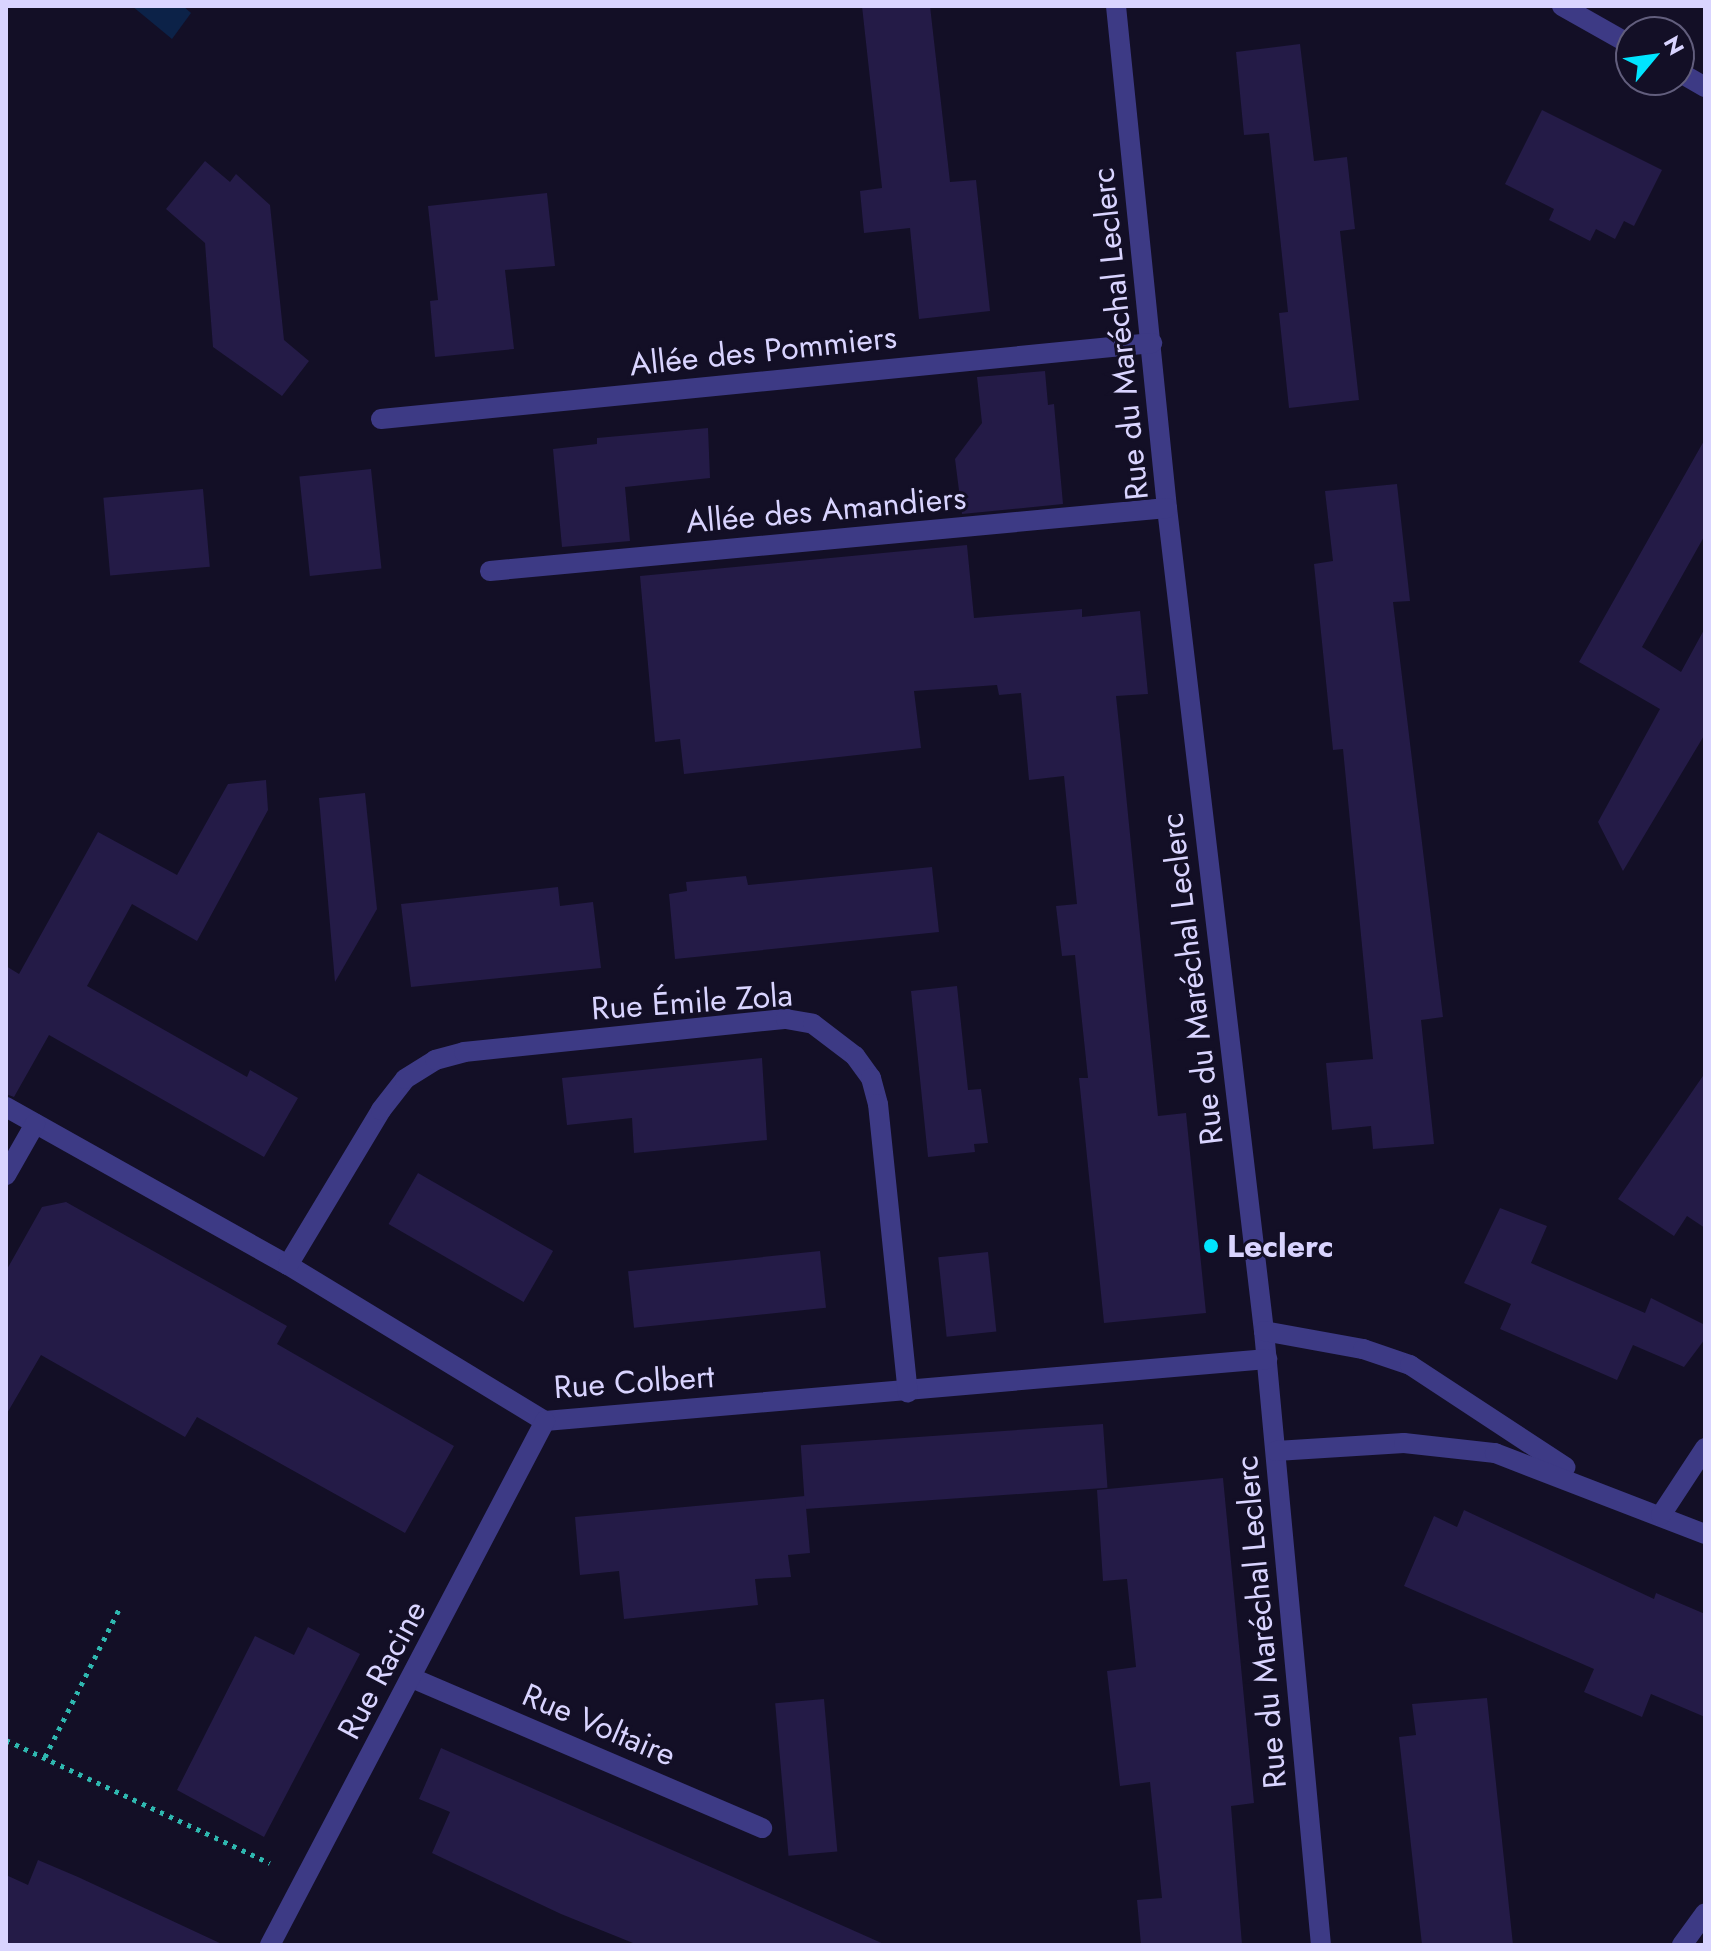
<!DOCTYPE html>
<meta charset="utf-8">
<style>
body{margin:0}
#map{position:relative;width:1711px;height:1951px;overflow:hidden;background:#130f26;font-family:Jost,sans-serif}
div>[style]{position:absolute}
.water>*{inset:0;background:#0c2248}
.building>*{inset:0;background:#241b47;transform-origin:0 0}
.path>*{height:5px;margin-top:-2.5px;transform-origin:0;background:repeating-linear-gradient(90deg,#2fb8b0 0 4px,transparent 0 10px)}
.minor>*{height:20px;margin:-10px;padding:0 10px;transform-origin:10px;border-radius:10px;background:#3d3a85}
.dots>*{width:22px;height:22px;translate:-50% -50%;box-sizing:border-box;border:4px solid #130f26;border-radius:50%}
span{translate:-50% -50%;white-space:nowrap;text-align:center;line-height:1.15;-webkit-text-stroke:6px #130f26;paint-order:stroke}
.street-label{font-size:32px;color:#d9d4ff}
.poi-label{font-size:32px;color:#d9d4ff;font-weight:700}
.left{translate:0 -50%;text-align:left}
.frame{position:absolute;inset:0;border:8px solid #d9d4ff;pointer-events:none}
.north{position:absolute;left:1615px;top:16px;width:80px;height:80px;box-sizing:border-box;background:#130f26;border:2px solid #625e7d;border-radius:50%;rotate:61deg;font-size:22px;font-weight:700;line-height:32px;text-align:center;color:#d9d4ff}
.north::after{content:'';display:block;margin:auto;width:28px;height:36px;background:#00e5ff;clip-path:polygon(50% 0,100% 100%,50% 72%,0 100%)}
</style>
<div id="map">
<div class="water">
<i style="clip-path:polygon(132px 6px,183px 6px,191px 13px,172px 39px)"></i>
</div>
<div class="building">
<i style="clip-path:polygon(862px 6px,930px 6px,950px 182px,976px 180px,990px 311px,919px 319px,910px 228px,864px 233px,860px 191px,882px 188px)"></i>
<i style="clip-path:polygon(1300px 44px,1314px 161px,1347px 157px,1355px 229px,1340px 231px,1359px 400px,1289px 408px,1279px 313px,1288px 312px,1269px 133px,1244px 135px,1236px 52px)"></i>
<i style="clip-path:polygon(1542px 110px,1662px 170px,1634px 226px,1624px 221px,1615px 239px,1596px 229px,1590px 241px,1549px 220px,1554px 209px,1505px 184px)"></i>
<i style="clip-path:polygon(205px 161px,230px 182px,236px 174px,270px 205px,284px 340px,309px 361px,282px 396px,213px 347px,205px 243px,166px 209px)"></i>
<i style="clip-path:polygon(547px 193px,555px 266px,505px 270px,514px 349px,435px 357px,430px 301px,438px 300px,428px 206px)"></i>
<i style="clip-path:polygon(1045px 371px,1048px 405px,1054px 404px,1063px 504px,962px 514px,955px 459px,982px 423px,977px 377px)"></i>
<i style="clip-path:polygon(708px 428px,710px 478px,625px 487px,630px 541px,562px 547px,553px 449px,597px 444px,597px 438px)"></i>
<i style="clip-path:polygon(1705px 439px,1705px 535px,1642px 647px,1681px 672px,1705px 628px,1705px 734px,1623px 871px,1598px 822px,1660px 709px,1579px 662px)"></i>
<i style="left:371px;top:469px;width:100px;height:72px;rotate:84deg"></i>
<i style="clip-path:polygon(1397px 484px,1410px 601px,1393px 602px,1443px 1017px,1421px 1020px,1434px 1144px,1373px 1149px,1371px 1126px,1332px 1130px,1326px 1063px,1373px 1059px,1343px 749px,1333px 750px,1314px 564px,1333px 561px,1325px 491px)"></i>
<i style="left:203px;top:489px;width:78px;height:100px;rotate:85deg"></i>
<i style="clip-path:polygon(967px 545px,974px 618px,1082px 609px,1082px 617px,1140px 611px,1148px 694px,1116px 696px,1121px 744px,1158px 1116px,1186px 1113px,1206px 1313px,1104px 1323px,1079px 1078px,1088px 1078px,1075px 955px,1062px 956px,1056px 906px,1077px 904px,1064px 776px,1029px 780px,1021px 693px,999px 695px,997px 685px,914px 691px,921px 748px,684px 774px,680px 739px,655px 742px,640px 576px)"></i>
<i style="clip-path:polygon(266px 780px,268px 810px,197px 941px,132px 904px,87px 986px,247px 1077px,250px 1070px,298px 1098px,264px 1157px,49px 1035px,14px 1097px,6px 1094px,6px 966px,19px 974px,98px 832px,177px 875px,228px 784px)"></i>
<i style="clip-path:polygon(365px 793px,377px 909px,335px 982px,319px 798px)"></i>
<i style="clip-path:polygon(932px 867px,939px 932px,675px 959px,669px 894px,687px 891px,686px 882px,746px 876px,748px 885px)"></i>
<i style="clip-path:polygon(558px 887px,560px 906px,593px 902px,601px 968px,411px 987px,401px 904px)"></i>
<i style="clip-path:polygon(957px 986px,968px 1090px,981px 1089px,988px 1143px,974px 1144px,975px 1152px,928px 1157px,911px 991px)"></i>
<i style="clip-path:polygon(762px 1058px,767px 1140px,634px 1153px,632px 1118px,567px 1125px,562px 1078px)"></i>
<i style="clip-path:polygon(1705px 1073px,1705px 1228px,1687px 1216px,1674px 1236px,1618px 1199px)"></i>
<i style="left:418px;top:1173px;width:156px;height:59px;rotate:30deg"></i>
<i style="clip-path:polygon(66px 1202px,287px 1326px,277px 1344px,454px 1446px,405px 1533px,197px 1417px,185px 1437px,41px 1355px,6px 1415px,6px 1271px,42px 1207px)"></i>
<i style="clip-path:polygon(1500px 1208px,1547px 1226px,1531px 1263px,1645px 1313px,1651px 1298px,1705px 1325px,1705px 1339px,1684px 1367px,1633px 1345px,1617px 1380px,1500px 1329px,1511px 1304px,1464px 1283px)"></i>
<i style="left:820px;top:1251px;width:57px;height:193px;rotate:84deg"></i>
<i style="left:988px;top:1252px;width:80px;height:50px;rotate:84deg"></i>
<i style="left:1103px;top:1424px;width:64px;height:303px;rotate:86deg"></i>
<i style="clip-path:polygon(1223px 1478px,1254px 1803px,1231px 1806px,1242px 1945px,1141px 1945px,1137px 1900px,1162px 1898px,1150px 1782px,1120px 1786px,1107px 1671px,1136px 1667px,1127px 1579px,1103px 1581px,1097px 1490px)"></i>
<i style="clip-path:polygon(805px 1496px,810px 1553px,788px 1555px,791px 1577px,755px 1579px,758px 1605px,624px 1619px,619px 1571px,580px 1575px,575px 1517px)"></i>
<i style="clip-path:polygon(1464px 1510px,1654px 1599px,1656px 1593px,1705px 1614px,1705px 1717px,1651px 1694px,1642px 1717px,1584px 1692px,1594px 1669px,1404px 1586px,1434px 1516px,1457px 1527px)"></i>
<i style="clip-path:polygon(308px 1627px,360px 1654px,264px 1837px,177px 1790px,255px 1636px,294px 1655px)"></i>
<i style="clip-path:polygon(1487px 1698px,1513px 1945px,1422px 1945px,1399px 1737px,1416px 1735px,1412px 1704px)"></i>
<i style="left:824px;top:1699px;width:153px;height:49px;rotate:85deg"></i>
<i style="clip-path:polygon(441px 1748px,722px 1872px,886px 1945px,638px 1945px,561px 1914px,432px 1853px,450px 1812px,419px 1799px)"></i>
<i style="clip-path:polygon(38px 1860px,78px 1877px,224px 1945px,6px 1945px,6px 1875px,28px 1885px)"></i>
</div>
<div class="path">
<i style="left:6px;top:1740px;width:291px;rotate:25deg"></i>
<i style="left:45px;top:1757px;width:168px;rotate:-63.4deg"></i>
</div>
<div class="minor">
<i style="left:1116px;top:6px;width:505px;rotate:84.2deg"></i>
<i style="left:1167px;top:508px;width:829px;rotate:83.28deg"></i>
<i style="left:1264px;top:1331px;width:617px;rotate:84.7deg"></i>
<i style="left:1562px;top:6px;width:79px;rotate:29.5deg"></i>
<i style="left:1679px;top:72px;width:30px;rotate:30deg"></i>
<i style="left:381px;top:419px;width:775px;rotate:-5.63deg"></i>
<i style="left:490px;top:571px;width:680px;rotate:-5.32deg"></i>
<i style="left:6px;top:1107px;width:323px;rotate:29.3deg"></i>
<i style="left:288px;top:1265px;width:301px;rotate:31.3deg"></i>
<i style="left:545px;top:1421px;width:725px;rotate:-4.91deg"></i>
<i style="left:6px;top:1175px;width:59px;rotate:-60.4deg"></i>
<i style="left:288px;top:1265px;width:181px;rotate:-59deg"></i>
<i style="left:381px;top:1110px;width:39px;rotate:-52deg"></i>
<i style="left:405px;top:1079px;width:36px;rotate:-32deg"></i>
<i style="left:435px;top:1060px;width:30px;rotate:-15deg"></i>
<i style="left:464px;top:1052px;width:324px;rotate:-5.9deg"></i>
<i style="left:786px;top:1019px;width:27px;rotate:10deg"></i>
<i style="left:813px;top:1024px;width:53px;rotate:37.3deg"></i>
<i style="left:855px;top:1056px;width:27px;rotate:54deg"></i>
<i style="left:871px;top:1078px;width:27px;rotate:75deg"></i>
<i style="left:878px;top:1104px;width:290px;rotate:84.1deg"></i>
<i style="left:1264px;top:1331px;width:101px;rotate:10.3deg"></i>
<i style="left:1363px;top:1349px;width:50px;rotate:18.8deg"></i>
<i style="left:1410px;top:1365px;width:186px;rotate:33.3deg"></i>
<i style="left:1276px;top:1451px;width:128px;rotate:-3.6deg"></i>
<i style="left:1404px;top:1443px;width:92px;rotate:6.3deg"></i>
<i style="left:1495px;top:1453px;width:225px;rotate:21.1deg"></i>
<i style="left:1661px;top:1515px;width:80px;rotate:-56.7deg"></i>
<i style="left:412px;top:1678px;width:381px;rotate:23.2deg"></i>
<i style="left:270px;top:1945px;width:592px;rotate:-62.31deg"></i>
<i style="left:1682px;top:1945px;width:39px;rotate:-54deg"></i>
</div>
<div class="dots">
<i style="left:1211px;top:1246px;background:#00e5ff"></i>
</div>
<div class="street-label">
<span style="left:1120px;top:334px;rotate:-96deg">Rue du Maréchal Leclerc</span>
<span style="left:763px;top:351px;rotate:-6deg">Allée des Pommiers</span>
<span style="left:826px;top:510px;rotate:-5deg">Allée des Amandiers</span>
<span style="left:1192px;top:979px;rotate:-97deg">Rue du Maréchal Leclerc</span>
<span style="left:692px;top:1002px;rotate:-4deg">Rue Émile Zola</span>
<span style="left:634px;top:1382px;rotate:-4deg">Rue Colbert</span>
<span style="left:1261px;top:1622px;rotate:-95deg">Rue du Maréchal Leclerc</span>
<span style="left:382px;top:1670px;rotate:-62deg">Rue Racine</span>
<span style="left:599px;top:1725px;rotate:23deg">Rue Voltaire</span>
</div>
<div class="poi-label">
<span class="left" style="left:1227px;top:1246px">Leclerc</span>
</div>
<div class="frame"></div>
<div class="north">N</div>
</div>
